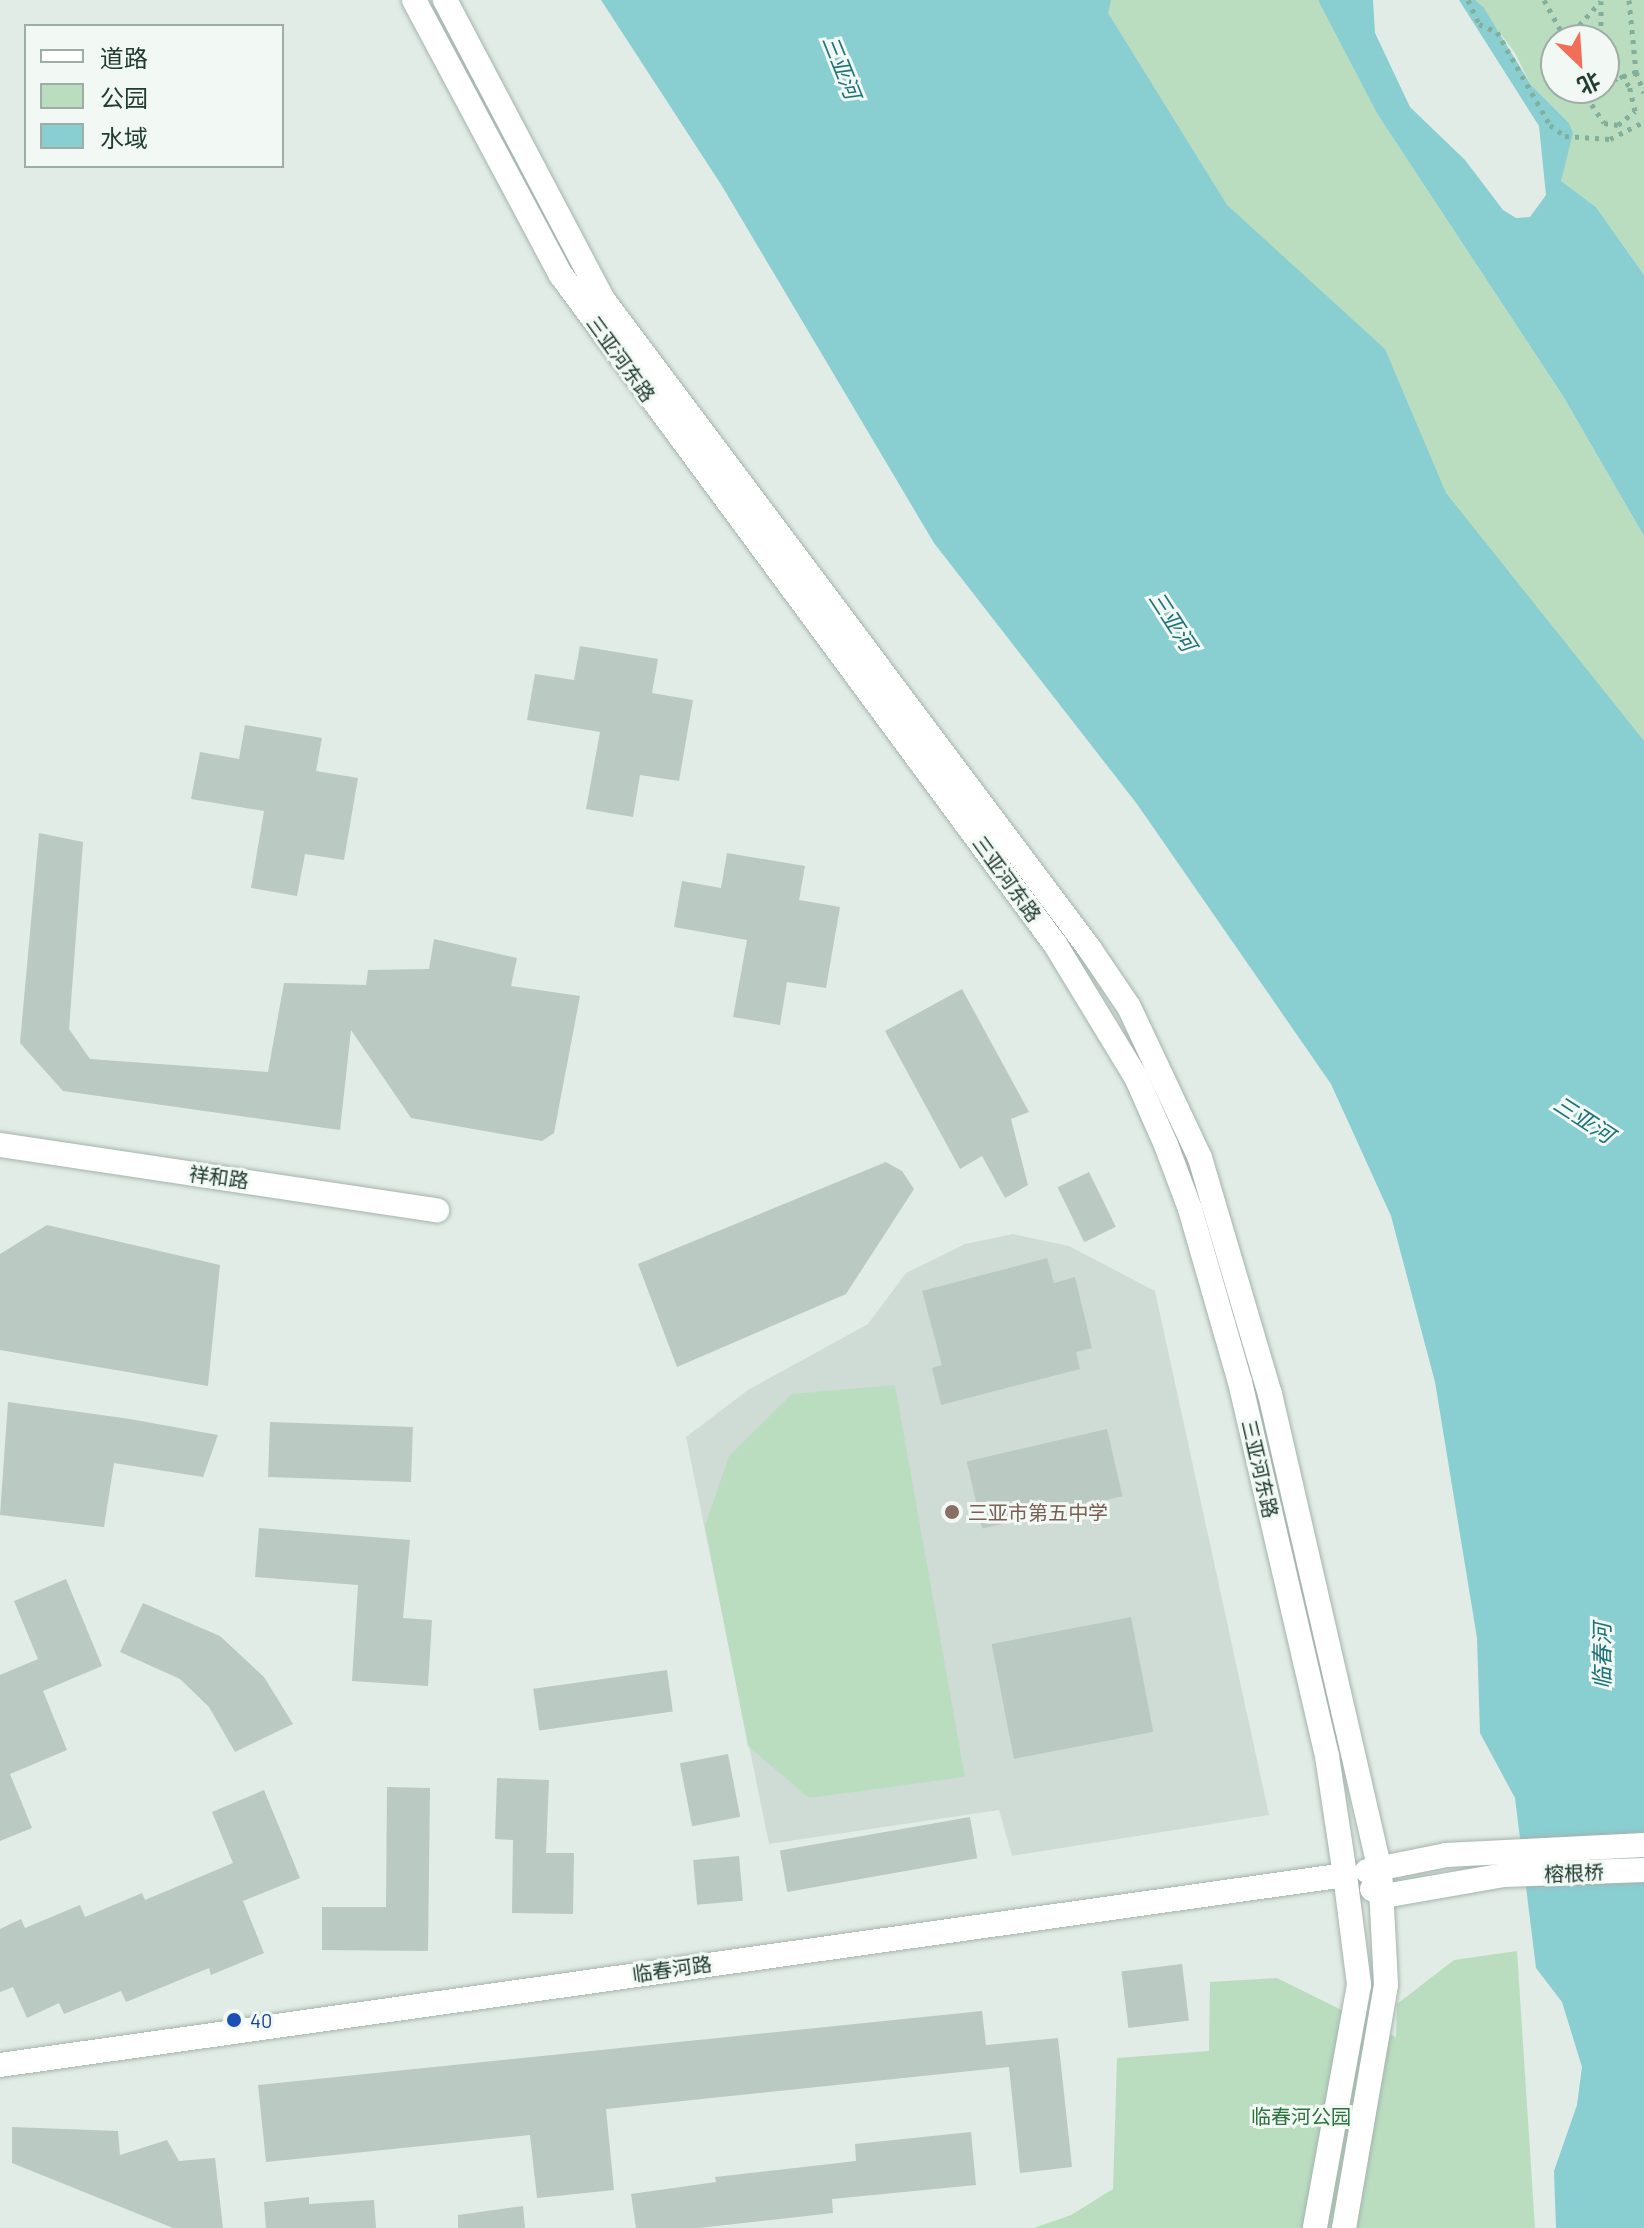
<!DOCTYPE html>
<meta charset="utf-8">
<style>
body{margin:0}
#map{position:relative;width:1644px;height:2228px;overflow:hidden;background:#e1ece6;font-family:Barlow,"Noto Sans SC",sans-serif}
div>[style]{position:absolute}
.built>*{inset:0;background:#cfdcd5}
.green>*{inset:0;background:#baddc0}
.water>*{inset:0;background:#89ced1}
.building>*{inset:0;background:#bac9c1;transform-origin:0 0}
.path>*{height:5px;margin-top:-2.5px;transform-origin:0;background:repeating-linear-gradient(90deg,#82af9c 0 4px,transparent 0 10px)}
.roads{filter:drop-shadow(0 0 2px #a4b4ac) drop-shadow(0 0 2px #a4b4ac)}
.tertiary>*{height:24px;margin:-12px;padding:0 12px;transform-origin:12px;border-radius:12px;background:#fff}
.secondary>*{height:24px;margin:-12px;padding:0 12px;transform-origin:12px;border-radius:12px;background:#fff}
.dots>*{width:22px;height:22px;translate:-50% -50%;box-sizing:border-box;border:4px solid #f2f8f4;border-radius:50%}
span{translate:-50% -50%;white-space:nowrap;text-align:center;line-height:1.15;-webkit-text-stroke:6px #f2f8f4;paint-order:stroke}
.street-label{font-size:20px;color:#213c32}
.education-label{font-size:20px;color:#785e54}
.left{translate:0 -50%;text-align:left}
.transit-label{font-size:20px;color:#164399}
.park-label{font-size:20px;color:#2c7340}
.water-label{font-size:22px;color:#1c7378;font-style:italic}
.legend{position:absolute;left:24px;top:24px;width:260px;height:144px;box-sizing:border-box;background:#f2f8f4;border:2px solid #9eada6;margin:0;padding:10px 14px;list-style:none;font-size:24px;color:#213c32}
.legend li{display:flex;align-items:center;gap:16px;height:40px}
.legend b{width:40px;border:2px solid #9eada6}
.north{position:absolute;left:1540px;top:24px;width:80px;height:80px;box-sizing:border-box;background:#f2f8f4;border:2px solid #9eada6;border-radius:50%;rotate:155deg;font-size:22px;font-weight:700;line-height:32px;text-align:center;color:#213c32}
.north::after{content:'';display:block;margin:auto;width:28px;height:36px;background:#f26e59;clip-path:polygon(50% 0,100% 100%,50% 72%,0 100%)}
</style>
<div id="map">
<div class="built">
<i style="clip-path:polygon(1013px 1234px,1069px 1246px,1155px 1291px,1269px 1815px,1012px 1856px,999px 1810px,769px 1844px,686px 1437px,748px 1390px,868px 1324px,906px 1273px,965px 1244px)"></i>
</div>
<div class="green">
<i style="clip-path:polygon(1100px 0,1318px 0,1344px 42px,1378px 115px,1563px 396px,1644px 536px,1644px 768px,1239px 248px)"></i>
<i style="clip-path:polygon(evenodd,1475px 0,1644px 0,1644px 275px,1596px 207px,1561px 181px,1569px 123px,1531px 85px,1515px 53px,1475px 0,1556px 40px,1604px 40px,1604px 88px,1556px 88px,1556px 40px)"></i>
<i style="clip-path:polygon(895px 1385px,965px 1777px,809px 1798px,748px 1746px,705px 1526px,729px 1456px,792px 1394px)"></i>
<i style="clip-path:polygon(1517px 1951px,1535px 2228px,1034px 2228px,1071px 2215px,1113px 2189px,1117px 2058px,1209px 2051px,1210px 1982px,1277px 1978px,1396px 2037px,1397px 2004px,1454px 1960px)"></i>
</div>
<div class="water">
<i style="clip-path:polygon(601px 0,1111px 0,1108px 13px,1227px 205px,1385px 349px,1446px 493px,1644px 741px,1644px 2228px,1556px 2228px,1554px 2171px,1577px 2105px,1582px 2067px,1562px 2002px,1536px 1968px,1515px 1798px,1480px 1733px,1477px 1638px,1435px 1382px,1391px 1216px,1331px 1084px,1137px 804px,934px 543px,722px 186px)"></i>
<i style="clip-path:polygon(1318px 0,1373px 0,1375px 33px,1410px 107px,1465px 160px,1503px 210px,1516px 218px,1530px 217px,1546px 195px,1539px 126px,1459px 0,1475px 0,1484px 8px,1531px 85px,1569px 123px,1573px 133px,1561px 181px,1596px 207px,1644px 275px,1644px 536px,1563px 396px,1378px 115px)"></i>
</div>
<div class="building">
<i style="clip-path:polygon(580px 646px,658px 659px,652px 693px,693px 700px,679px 781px,640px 775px,633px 817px,586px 809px,600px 732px,527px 720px,535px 674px,574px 680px)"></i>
<i style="clip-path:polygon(245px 725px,322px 738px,316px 771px,358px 778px,344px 860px,305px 854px,297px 896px,251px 888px,264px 811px,191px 799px,200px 752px,239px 759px)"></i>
<i style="clip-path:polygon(39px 833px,83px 842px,69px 1029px,90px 1059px,268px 1072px,284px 983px,366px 985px,368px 970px,429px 969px,434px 939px,517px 958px,511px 986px,580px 996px,554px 1133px,542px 1141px,411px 1118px,351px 1030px,340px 1130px,63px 1091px,20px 1043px)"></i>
<i style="clip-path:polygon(727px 853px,805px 866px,799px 900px,840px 907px,826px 988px,787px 982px,780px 1025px,733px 1017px,747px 940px,674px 927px,682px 881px,721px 888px)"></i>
<i style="clip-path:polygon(962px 989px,1029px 1112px,1011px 1119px,1028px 1185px,1005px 1198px,982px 1156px,960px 1169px,885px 1031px)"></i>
<i style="clip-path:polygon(886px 1162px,902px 1171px,914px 1189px,846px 1294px,677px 1367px,638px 1264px)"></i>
<i style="left:1089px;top:1172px;width:61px;height:35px;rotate:64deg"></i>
<i style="clip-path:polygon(47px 1225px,220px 1265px,208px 1386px,0 1350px,0 1254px)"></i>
<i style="clip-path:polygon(1047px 1258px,1054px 1283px,1075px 1277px,1092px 1348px,1076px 1352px,1080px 1369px,941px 1405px,932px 1368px,942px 1365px,922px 1291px)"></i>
<i style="clip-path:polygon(8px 1402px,130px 1419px,218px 1435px,203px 1477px,114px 1463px,104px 1527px,0 1515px)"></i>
<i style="left:270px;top:1422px;width:143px;height:55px;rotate:2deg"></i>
<i style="left:1107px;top:1429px;width:69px;height:144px;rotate:77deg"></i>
<i style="clip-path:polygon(259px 1528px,410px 1540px,403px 1618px,432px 1620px,428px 1686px,352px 1681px,358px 1585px,255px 1577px)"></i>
<i style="clip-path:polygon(66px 1579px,102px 1666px,43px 1691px,67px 1750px,10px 1774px,32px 1828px,0 1841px,0 1675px,38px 1659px,14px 1601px)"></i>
<i style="clip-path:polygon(143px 1603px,220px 1636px,264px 1677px,293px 1724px,235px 1752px,209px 1707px,180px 1679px,120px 1652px)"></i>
<i style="left:1131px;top:1617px;width:117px;height:142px;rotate:79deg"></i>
<i style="left:667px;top:1670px;width:42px;height:135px;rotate:82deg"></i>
<i style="left:728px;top:1754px;width:64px;height:49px;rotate:79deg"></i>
<i style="clip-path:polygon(497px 1778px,549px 1780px,546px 1853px,574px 1853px,573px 1914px,512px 1913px,513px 1840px,495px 1839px)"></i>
<i style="clip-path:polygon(387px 1787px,430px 1788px,428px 1951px,322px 1950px,322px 1907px,386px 1907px)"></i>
<i style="clip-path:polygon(264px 1790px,300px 1878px,243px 1901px,264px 1953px,211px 1975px,209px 1968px,126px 2002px,121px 1991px,64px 2014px,59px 2003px,27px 2018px,13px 1987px,0 1992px,0 1929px,21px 1919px,25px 1928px,80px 1905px,85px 1917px,142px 1893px,145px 1900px,233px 1863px,212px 1812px)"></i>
<i style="left:970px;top:1817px;width:42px;height:193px;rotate:80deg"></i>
<i style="left:739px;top:1856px;width:45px;height:46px;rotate:85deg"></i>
<i style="left:1182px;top:1964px;width:57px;height:61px;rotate:83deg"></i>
<i style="clip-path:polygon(982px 2011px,986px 2045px,1058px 2038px,1072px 2167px,1020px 2173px,1009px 2067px,606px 2109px,614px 2190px,537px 2198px,530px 2135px,266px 2162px,258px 2085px)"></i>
<i style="clip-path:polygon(12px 2127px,118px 2131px,120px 2155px,167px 2140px,179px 2161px,215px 2158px,223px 2228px,173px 2228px,12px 2163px)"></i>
<i style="clip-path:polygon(971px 2132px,976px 2185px,832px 2199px,833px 2213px,698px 2228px,636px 2228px,631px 2194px,716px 2182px,715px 2177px,856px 2161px,855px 2144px)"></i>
<i style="clip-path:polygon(309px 2197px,309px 2204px,374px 2200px,376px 2228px,266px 2228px,264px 2202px)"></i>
<i style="clip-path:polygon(523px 2206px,525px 2228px,458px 2228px,458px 2215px)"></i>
</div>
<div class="path">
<i style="left:1468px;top:0;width:26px;rotate:65deg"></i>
<i style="left:1479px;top:24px;width:20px;rotate:24deg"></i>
<i style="left:1497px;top:32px;width:107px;rotate:60.3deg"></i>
<i style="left:1550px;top:125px;width:19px;rotate:36deg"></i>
<i style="left:1565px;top:136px;width:45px;rotate:3.8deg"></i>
<i style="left:1610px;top:139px;width:38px;rotate:-27deg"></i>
<i style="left:1544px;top:0;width:46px;rotate:61.2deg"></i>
<i style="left:1629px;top:0;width:72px;rotate:84.4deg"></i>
<i style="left:1636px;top:72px;width:22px;rotate:69deg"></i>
<i style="left:1601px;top:1px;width:39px;rotate:90deg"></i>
<i style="left:1566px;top:40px;width:52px;rotate:-48.1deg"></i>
<i style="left:1604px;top:83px;width:34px;rotate:-19deg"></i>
<i style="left:1583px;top:88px;width:9px;rotate:69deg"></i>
<i style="left:1586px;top:96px;width:14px;rotate:-36deg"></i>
<i style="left:1586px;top:96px;width:32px;rotate:56deg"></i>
<i style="left:1604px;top:123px;width:14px;rotate:8deg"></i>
<i style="left:1618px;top:125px;width:22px;rotate:-39deg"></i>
<i style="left:1635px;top:111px;width:26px;rotate:-103deg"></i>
<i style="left:1629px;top:86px;width:42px;rotate:-126.3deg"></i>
</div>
<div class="roads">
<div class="tertiary">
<i style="left:0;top:1145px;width:442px;rotate:8.5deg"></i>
<i style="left:0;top:2065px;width:1358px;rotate:-8.04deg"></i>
</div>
<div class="secondary">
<i style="left:414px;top:0;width:312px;rotate:61.9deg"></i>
<i style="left:561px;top:275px;width:832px;rotate:53.56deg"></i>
<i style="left:1055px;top:944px;width:156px;rotate:58.7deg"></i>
<i style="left:1136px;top:1077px;width:74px;rotate:66.2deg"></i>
<i style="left:1166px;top:1145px;width:68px;rotate:69.4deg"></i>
<i style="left:1190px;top:1209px;width:180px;rotate:73.9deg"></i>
<i style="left:1240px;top:1382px;width:384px;rotate:76.9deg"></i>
<i style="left:1327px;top:1756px;width:120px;rotate:81.4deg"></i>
<i style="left:1345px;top:1875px;width:111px;rotate:82.7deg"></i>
<i style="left:1359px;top:1985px;width:247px;rotate:100.3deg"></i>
<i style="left:445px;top:0;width:340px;rotate:62.2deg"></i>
<i style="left:604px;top:301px;width:809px;rotate:53.14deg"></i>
<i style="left:1089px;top:948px;width:71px;rotate:55.9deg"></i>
<i style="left:1129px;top:1007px;width:167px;rotate:64.8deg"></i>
<i style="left:1200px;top:1158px;width:246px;rotate:73.5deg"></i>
<i style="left:1270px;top:1394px;width:488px;rotate:77deg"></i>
<i style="left:1380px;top:1869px;width:116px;rotate:87deg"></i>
<i style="left:1386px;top:1985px;width:247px;rotate:99.8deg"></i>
<i style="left:1367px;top:1871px;width:81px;rotate:-11.4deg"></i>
<i style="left:1446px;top:1855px;width:198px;rotate:-2.9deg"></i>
<i style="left:1372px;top:1889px;width:14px;rotate:30deg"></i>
<i style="left:1384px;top:1896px;width:122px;rotate:-9.9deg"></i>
<i style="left:1504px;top:1875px;width:140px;rotate:-2deg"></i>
</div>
</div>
<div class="dots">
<i style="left:952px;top:1512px;background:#8d6e63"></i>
<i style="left:234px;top:2020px;background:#1a4fb4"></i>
</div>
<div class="street-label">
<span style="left:621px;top:359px;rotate:54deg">三亚河东路</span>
<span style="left:1007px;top:879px;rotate:54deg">三亚河东路</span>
<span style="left:219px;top:1177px;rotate:8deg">祥和路</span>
<span style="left:1260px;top:1469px;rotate:77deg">三亚河东路</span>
<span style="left:1574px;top:1873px;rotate:-2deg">榕根桥</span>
<span style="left:672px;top:1969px;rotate:-8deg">临春河路</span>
</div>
<div class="education-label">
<span class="left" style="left:968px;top:1512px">三亚市第五中学</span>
</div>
<div class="transit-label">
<span class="left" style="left:250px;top:2020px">40</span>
</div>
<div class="park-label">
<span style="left:1301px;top:2116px">临春河公园</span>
</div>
<div class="water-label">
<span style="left:842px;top:67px;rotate:68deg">三亚河</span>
<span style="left:1173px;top:621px;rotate:57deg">三亚河</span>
<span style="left:1584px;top:1119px;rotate:33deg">三亚河</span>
<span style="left:1602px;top:1656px;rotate:-90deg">临春河</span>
</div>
<ul class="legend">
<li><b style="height:10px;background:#fff"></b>道路</li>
<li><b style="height:22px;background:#baddc0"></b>公园</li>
<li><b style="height:22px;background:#89ced1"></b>水域</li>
</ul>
<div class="north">北</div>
</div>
